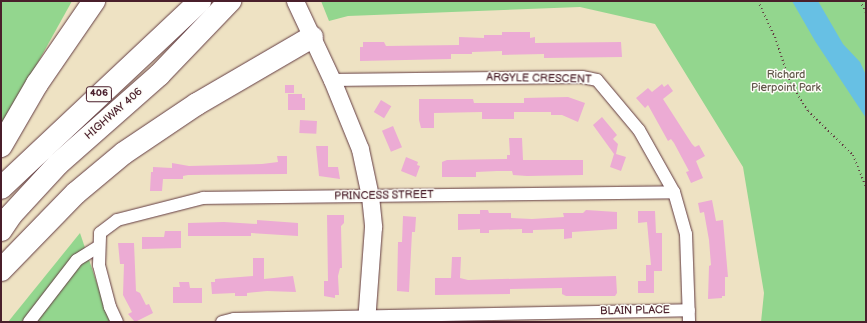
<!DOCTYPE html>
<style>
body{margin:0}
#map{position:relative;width:867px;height:323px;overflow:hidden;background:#eee2c3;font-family:"Balsamiq Sans",sans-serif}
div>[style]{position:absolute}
.green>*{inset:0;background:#93d68e}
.water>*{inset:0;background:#67c0e4}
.building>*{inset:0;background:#ecabd4;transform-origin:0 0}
.path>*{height:2px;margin-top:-1px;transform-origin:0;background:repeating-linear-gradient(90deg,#633c42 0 1px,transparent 0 4px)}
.roads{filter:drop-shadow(0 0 1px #633c42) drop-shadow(0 0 1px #633c42)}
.street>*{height:12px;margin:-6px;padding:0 6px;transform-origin:6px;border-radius:6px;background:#fff}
.secondary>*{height:17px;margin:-8.5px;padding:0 8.5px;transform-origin:8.5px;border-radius:8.5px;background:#fff}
.highway>*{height:22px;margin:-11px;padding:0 11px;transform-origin:11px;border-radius:11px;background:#fff}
span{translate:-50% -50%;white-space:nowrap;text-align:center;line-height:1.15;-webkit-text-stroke:3px #fdfcf7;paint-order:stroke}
.shield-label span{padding:1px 3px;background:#fdfcf7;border:1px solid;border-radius:3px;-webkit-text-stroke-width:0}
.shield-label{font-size:10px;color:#4a1f2b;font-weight:700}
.park-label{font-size:11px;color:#605649}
.street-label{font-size:11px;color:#4a1f2b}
.frame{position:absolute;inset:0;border:2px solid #4a1f2b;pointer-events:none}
</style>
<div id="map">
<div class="green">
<i style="clip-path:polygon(1px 1px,72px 1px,1px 129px)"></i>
<i style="clip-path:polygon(321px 1px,866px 1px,866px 322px,761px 322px,764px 293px,743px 167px,655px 24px,580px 7px,348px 16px,329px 21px)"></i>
<i style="clip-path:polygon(80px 233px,110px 322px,8px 322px)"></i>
</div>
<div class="water">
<i style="clip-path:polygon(792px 1px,818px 1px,843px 44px,860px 62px,866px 75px,866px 118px,815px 41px)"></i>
</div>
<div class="building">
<i style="clip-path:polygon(502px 32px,530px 32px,530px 38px,535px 37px,535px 43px,621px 42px,622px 57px,544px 58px,544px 54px,502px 55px,502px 51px,472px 52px,472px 54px,451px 54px,451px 59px,360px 61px,360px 47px,363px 47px,363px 42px,384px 42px,386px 46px,459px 45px,459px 37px,484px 38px,484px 35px,502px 35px)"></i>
<i style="clip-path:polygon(662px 84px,664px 87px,668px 84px,673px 91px,663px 99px,692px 144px,695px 147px,699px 145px,705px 156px,696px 161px,703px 178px,691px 183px,686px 172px,689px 171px,674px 143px,671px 139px,668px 141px,648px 105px,645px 108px,636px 98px,648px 88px,652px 92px)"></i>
<i style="left:285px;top:85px;width:9px;height:8px"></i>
<i style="clip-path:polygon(288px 94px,302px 94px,302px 98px,305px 98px,305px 110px,288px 110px)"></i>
<i style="clip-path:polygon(568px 97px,585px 103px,578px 122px,562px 115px,551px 115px,551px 112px,514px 112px,514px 119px,482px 119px,482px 112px,434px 113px,434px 128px,421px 128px,419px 120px,419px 99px,473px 99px,474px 103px,524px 103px,524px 98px)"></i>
<i style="left:381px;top:100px;width:12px;height:14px;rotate:31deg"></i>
<i style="clip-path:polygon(602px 117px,617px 135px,613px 139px,618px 144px,616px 154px,626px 157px,621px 171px,610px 167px,614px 154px,593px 125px)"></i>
<i style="left:300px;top:120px;width:17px;height:13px;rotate:3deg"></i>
<i style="left:393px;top:126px;width:23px;height:12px;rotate:67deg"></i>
<i style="clip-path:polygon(509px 138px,522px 138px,523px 160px,583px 160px,583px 175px,527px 176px,513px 175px,512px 171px,497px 171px,476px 172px,476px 177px,442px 177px,442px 162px,447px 160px,507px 159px,507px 155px,510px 155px)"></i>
<i style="clip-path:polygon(316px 146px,328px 146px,328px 167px,338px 167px,340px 179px,319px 176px)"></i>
<i style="clip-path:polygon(277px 156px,287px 156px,287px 174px,188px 175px,183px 176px,183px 179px,163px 179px,162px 191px,150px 191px,151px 172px,153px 172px,153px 167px,172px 168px,172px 163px,189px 166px,262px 164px,278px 162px)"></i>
<i style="clip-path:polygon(406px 157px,418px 162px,417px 165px,420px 166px,416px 177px,401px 171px)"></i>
<i style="clip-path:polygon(712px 200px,716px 221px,723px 220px,728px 277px,725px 277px,725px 296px,722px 296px,722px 298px,708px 299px,709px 266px,711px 265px,709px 240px,704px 212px,700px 213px,698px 203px)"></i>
<i style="clip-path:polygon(480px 210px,488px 210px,489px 213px,511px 213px,511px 218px,532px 219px,564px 217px,563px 213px,583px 213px,586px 210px,617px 212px,617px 229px,572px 232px,572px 238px,564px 239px,564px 229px,533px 230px,533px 233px,522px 233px,522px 229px,489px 230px,489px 233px,480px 233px,480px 229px,458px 230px,458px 214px,480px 214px)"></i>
<i style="clip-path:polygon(638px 211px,655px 211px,656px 233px,662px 233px,662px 271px,654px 271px,654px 293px,638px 293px,638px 281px,646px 281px,646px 265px,651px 265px,647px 222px,638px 223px)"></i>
<i style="clip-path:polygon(327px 215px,344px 215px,344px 223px,341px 226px,342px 268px,340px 268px,338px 276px,339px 295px,335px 295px,335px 298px,324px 296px,324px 281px,328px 281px)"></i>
<i style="clip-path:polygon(403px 216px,416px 217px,415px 232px,412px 232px,409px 292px,397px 291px,398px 242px,402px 242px)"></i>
<i style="clip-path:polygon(257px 220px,298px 223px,298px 236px,251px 233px,251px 236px,188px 236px,188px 223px,224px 222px,257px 224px)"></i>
<i style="clip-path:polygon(165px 231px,181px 231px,181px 248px,142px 249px,142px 237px,164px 237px)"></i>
<i style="clip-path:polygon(118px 243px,134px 243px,136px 291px,140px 293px,146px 305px,149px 304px,153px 313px,135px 322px,128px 314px,132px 312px,123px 295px,124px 264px,120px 264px)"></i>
<i style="clip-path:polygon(452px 257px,461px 257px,460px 278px,468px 280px,616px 276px,617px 293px,615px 296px,566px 296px,562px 294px,562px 288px,510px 289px,510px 294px,435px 295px,435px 278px,451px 278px)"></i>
<i style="clip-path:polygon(253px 258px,264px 258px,264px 279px,293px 276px,296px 292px,267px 291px,247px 293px,247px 296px,235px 296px,235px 293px,212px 294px,211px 282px,215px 282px,215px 279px,253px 276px)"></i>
<i style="clip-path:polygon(179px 282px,189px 282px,190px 288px,202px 288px,202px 303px,173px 303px,173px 287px,180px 287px)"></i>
</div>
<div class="path">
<i style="left:758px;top:1px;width:40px;rotate:65deg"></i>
<i style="left:775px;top:37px;width:48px;rotate:71.9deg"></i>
<i style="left:790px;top:83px;width:33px;rotate:57deg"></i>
<i style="left:808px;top:111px;width:63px;rotate:44.4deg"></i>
<i style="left:853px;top:155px;width:35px;rotate:68deg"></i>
<i style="left:860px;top:1px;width:13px;rotate:63deg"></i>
</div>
<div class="roads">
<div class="street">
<i style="left:332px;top:80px;width:250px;rotate:-0.7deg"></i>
<i style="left:582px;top:77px;width:15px;rotate:11deg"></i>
<i style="left:597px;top:80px;width:65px;rotate:50deg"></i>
<i style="left:639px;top:130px;width:71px;rotate:60.6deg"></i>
<i style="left:674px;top:192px;width:44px;rotate:74.1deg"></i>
<i style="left:686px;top:234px;width:88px;rotate:88deg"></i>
<i style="left:29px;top:322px;width:78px;rotate:-52.3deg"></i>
<i style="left:77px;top:260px;width:26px;rotate:-32deg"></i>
<i style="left:117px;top:322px;width:17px;rotate:-115deg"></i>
<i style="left:110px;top:307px;width:43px;rotate:-104.7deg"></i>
<i style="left:99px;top:265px;width:32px;rotate:-88deg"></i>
<i style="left:100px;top:233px;width:21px;rotate:-37deg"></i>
<i style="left:117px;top:220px;width:89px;rotate:-14.3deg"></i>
<i style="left:203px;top:198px;width:471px;rotate:-0.7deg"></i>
<i style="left:222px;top:322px;width:12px;rotate:-14deg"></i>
<i style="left:234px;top:319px;width:455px;rotate:-1.1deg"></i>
</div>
<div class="secondary">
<i style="left:295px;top:1px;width:87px;rotate:64.9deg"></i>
<i style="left:332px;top:80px;width:74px;rotate:67.9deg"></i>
<i style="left:360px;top:149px;width:48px;rotate:78deg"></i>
<i style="left:370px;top:196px;width:31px;rotate:84deg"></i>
<i style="left:373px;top:227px;width:95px;rotate:94.2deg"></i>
</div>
<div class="highway">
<i style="left:1px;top:146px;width:72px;rotate:-59.9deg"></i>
<i style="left:37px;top:84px;width:101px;rotate:-55.5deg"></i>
<i style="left:1px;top:188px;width:273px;rotate:-43.2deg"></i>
<i style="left:1px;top:230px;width:18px;rotate:-56deg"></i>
<i style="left:11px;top:215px;width:69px;rotate:-47.3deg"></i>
<i style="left:58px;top:164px;width:135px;rotate:-41.4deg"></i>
<i style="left:159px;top:75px;width:103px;rotate:-46.2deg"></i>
<i style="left:1px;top:270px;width:107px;rotate:-45.8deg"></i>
<i style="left:76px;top:193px;width:62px;rotate:-39.8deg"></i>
<i style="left:124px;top:153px;width:88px;rotate:-33.9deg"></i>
<i style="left:197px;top:104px;width:133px;rotate:-30.2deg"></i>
</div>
</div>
<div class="shield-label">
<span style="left:99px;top:94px">406</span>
</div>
<div class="park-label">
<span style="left:786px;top:82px">Richard<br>Pierpoint Park</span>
</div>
<div class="street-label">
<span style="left:539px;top:79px;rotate:1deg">ARGYLE CRESCENT</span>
<span style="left:114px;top:114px;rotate:-41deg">HIGHWAY 406</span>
<span style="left:384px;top:196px;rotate:-1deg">PRINCESS STREET</span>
<span style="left:635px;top:311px;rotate:-1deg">BLAIN PLACE</span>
</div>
<div class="frame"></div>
</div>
